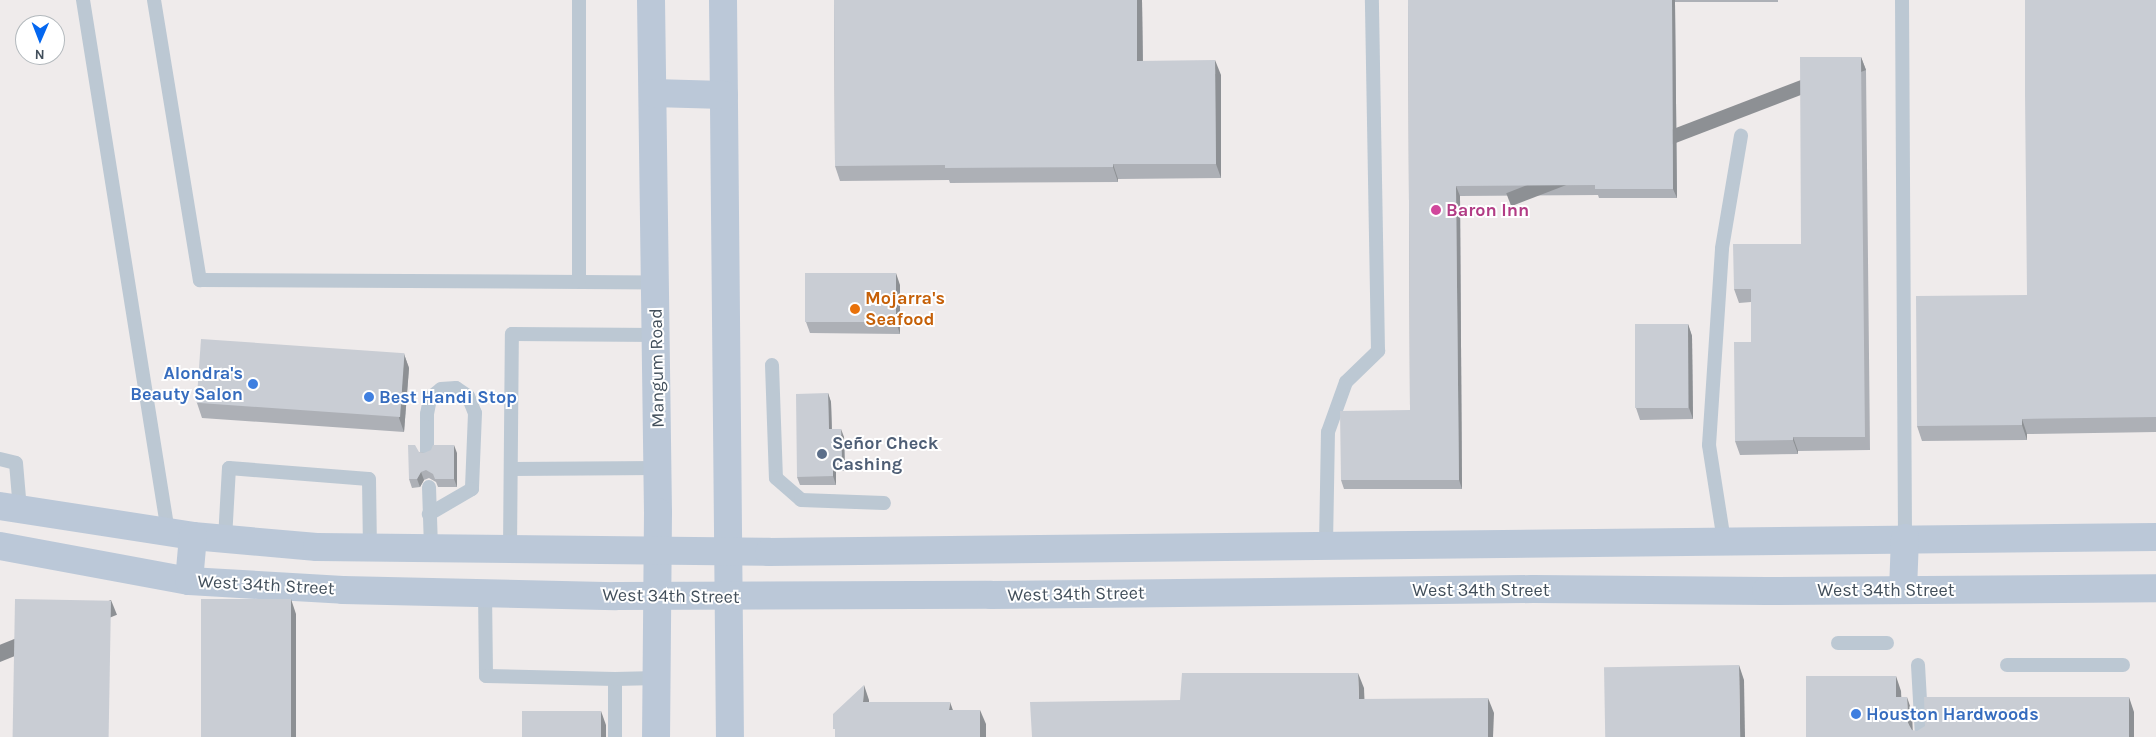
<!DOCTYPE html>
<meta charset="utf-8">
<style>
body{margin:0}
#map{position:relative;width:2156px;height:737px;overflow:hidden;background:#efebeb;font-family:Karla,sans-serif}
div>[style]{position:absolute}
.lane>*{height:14px;margin:-7px;padding:0 7px;transform-origin:7px;border-radius:7px;background:#bcc8d3}
.secondary>*{height:28px;margin:-14px;padding:0 14px;transform-origin:14px;border-radius:14px;background:#bbc8d8}
.wall>*{inset:0;background:#adb0b6}
.shaded-wall>*{inset:0;background:#8d9094;transform-origin:0 0}
.building>*{inset:0;background:#c9cdd4;transform-origin:0 0}
.dots>*{width:14px;height:14px;translate:-50% -50%;box-sizing:border-box;border:2px solid #fff;border-radius:50%}
span{translate:-50% -50%;white-space:nowrap;text-align:center;line-height:1.15;-webkit-text-stroke:4px #fff;paint-order:stroke}
.hotel-label{font-size:18px;color:#b23c85;font-weight:700}
.left{translate:0 -50%;text-align:left}
.food-label{font-size:18px;color:#c56008;font-weight:700}
.street-label{font-size:18px;color:#424f5b}
.shop-label{font-size:18px;color:#366cbe;font-weight:700}
.right{translate:-100% -50%;text-align:right}
.service-label{font-size:18px;color:#4e5e75;font-weight:700}
.north{position:absolute;left:15px;top:15px;width:50px;height:50px;box-sizing:border-box;background:#fff;border:1px solid #b3b9bd;border-radius:50%;rotate:181deg;font-size:14px;font-weight:700;line-height:20px;text-align:center;color:#424f5b}
.north::after{content:'';display:block;margin:auto;width:18px;height:22px;background:#0467f0;clip-path:polygon(50% 0,100% 100%,50% 72%,0 100%)}
</style>
<div id="map">
<div class="lane">
<i style="left:83px;top:0;width:539px;rotate:80.92deg"></i>
<i style="left:154px;top:0;width:284px;rotate:80.7deg"></i>
<i style="left:200px;top:280px;width:456px;rotate:0.3deg"></i>
<i style="left:1902px;top:0;width:538px;rotate:89.68deg"></i>
<i style="left:579px;top:281px;width:281px;rotate:-90deg"></i>
<i style="left:772px;top:365px;width:113px;rotate:88deg"></i>
<i style="left:776px;top:478px;width:33px;rotate:41deg"></i>
<i style="left:801px;top:500px;width:83px;rotate:2.1deg"></i>
<i style="left:427px;top:453px;width:39px;rotate:-90deg"></i>
<i style="left:427px;top:414px;width:16px;rotate:-79deg"></i>
<i style="left:430px;top:398px;width:14px;rotate:-39deg"></i>
<i style="left:441px;top:389px;width:15px;rotate:-4deg"></i>
<i style="left:456px;top:388px;width:14px;rotate:34deg"></i>
<i style="left:468px;top:396px;width:18px;rotate:68deg"></i>
<i style="left:475px;top:413px;width:76px;rotate:92.3deg"></i>
<i style="left:472px;top:489px;width:50px;rotate:149.8deg"></i>
<i style="left:0;top:459px;width:16px;rotate:14deg"></i>
<i style="left:16px;top:463px;width:47px;rotate:85.1deg"></i>
<i style="left:511px;top:469px;width:147px;rotate:-0.4deg"></i>
<i style="left:429px;top:487px;width:61px;rotate:88.1deg"></i>
<i style="left:225px;top:539px;width:71px;rotate:-86.8deg"></i>
<i style="left:229px;top:468px;width:140px;rotate:4.5deg"></i>
<i style="left:369px;top:479px;width:68px;rotate:89.2deg"></i>
<i style="left:1724px;top:541px;width:97px;rotate:-98.9deg"></i>
<i style="left:1709px;top:445px;width:197px;rotate:-86.2deg"></i>
<i style="left:1722px;top:248px;width:114px;rotate:-80.4deg"></i>
<i style="left:1326px;top:545px;width:113px;rotate:-89deg"></i>
<i style="left:1328px;top:432px;width:53px;rotate:-70.2deg"></i>
<i style="left:1346px;top:382px;width:45px;rotate:-44.1deg"></i>
<i style="left:1378px;top:351px;width:351px;rotate:-91deg"></i>
<i style="left:510px;top:549px;width:215px;rotate:-89.5deg"></i>
<i style="left:512px;top:334px;width:145px;rotate:0.4deg"></i>
<i style="left:485px;top:592px;width:84px;rotate:89.3deg"></i>
<i style="left:486px;top:676px;width:129px;rotate:1.3deg"></i>
<i style="left:1838px;top:643px;width:49px"></i>
<i style="left:1918px;top:665px;width:72px;rotate:86.8deg"></i>
<i style="left:2007px;top:665px;width:116px"></i>
<i style="left:615px;top:737px;width:58px;rotate:-90deg"></i>
<i style="left:615px;top:679px;width:42px;rotate:-1.4deg"></i>
</div>
<div class="secondary">
<i style="left:651px;top:0;width:512px;rotate:89.22deg"></i>
<i style="left:658px;top:512px;width:225px;rotate:90.5deg"></i>
<i style="left:723px;top:0;width:737px;rotate:89.46deg"></i>
<i style="left:653px;top:93px;width:71px;rotate:1.6deg"></i>
<i style="left:0;top:506px;width:195px;rotate:8.8deg"></i>
<i style="left:193px;top:536px;width:124px;rotate:5.1deg"></i>
<i style="left:317px;top:547px;width:452px;rotate:0.6deg"></i>
<i style="left:769px;top:552px;width:1387px;rotate:-0.62deg"></i>
<i style="left:0;top:546px;width:192px;rotate:10.5deg"></i>
<i style="left:189px;top:581px;width:154px;rotate:3.3deg"></i>
<i style="left:343px;top:590px;width:273px;rotate:1.3deg"></i>
<i style="left:616px;top:596px;width:375px;rotate:-0.2deg"></i>
<i style="left:991px;top:595px;width:542px;rotate:-0.63deg"></i>
<i style="left:1533px;top:589px;width:233px;rotate:0.5deg"></i>
<i style="left:1766px;top:591px;width:390px;rotate:-0.4deg"></i>
<i style="left:189px;top:581px;width:45px;rotate:-84.9deg"></i>
<i style="left:1903px;top:590px;width:52px;rotate:-87.8deg"></i>
</div>
<div class="wall">
<i style="clip-path:polygon(834px 0,1142px 0,1143px 61px,1221px 75px,1221px 178px,1118px 179px,1118px 182px,950px 183px,949px 180px,840px 181px,835px 166px)"></i>
<i style="clip-path:polygon(1408px 0,1778px 0,1778px 2px,1675px 2px,1677px 198px,1599px 198px,1598px 195px,1460px 196px,1462px 489px,1344px 489px,1341px 480px,1410px 410px)"></i>
<i style="clip-path:polygon(2156px 0,2156px 432px,2027px 434px,2027px 440px,1922px 441px,1917px 426px,2027px 295px)"></i>
<i style="clip-path:polygon(1861px 57px,1866px 70px,1870px 450px,1798px 451px,1798px 454px,1740px 455px,1735px 441px,1751px 342px,1751px 302px,1739px 303px,1734px 289px,1801px 244px)"></i>
<i style="clip-path:polygon(900px 285px,900px 334px,810px 333px,806px 322px)"></i>
<i style="clip-path:polygon(1688px 324px,1692px 336px,1693px 419px,1640px 420px,1636px 408px)"></i>
<i style="clip-path:polygon(404px 354px,409px 368px,404px 432px,202px 418px,197px 403px)"></i>
<i style="clip-path:polygon(828px 393px,831px 402px,832px 429px,844px 437px,845px 471px,836px 471px,836px 485px,800px 485px,797px 477px)"></i>
<i style="clip-path:polygon(419px 452px,424px 453px,457px 453px,457px 487px,438px 487px,436px 482px,429px 478px,424px 480px,420px 487px,412px 488px,409px 479px)"></i>
</div>
<div class="shaded-wall">
<i style="clip-path:polygon(1137px 0,1142px 0,1143px 76px,1137px 61px)"></i>
<i style="clip-path:polygon(1672px 0,1675px 0,1675px 2px,1677px 198px,1673px 189px)"></i>
<i style="left:1861px;top:57px;width:14px;height:380px;rotate:69deg"></i>
<i style="clip-path:polygon(1215px 60px,1221px 75px,1221px 178px,1216px 164px)"></i>
<i style="clip-path:polygon(1113px 164px,1118px 179px,1118px 182px,1113px 167px)"></i>
<i style="clip-path:polygon(1456px 186px,1460px 196px,1462px 489px,1459px 480px)"></i>
<i style="clip-path:polygon(896px 273px,900px 285px,900px 334px,896px 322px)"></i>
<i style="clip-path:polygon(1688px 324px,1692px 336px,1693px 419px,1689px 408px)"></i>
<i style="clip-path:polygon(404px 354px,409px 368px,404px 432px,399px 418px)"></i>
<i style="clip-path:polygon(828px 393px,831px 402px,832px 437px,829px 429px)"></i>
<i style="clip-path:polygon(2022px 419px,2027px 434px,2027px 440px,2022px 425px)"></i>
<i style="clip-path:polygon(841px 429px,844px 437px,845px 471px,842px 463px)"></i>
<i style="clip-path:polygon(1793px 437px,1798px 451px,1798px 454px,1793px 440px)"></i>
<i style="clip-path:polygon(454px 445px,457px 453px,457px 487px,454px 479px)"></i>
<i style="clip-path:polygon(833px 463px,836px 471px,836px 485px,833px 476px)"></i>
<i style="clip-path:polygon(421px 472px,424px 480px,420px 487px,417px 479px)"></i>
<i style="clip-path:polygon(291px 599px,296px 614px,296px 737px,290px 737px)"></i>
<i style="left:111px;top:600px;width:16px;height:137px;rotate:68deg"></i>
<i style="clip-path:polygon(1739px 665px,1744px 680px,1745px 737px,1740px 737px)"></i>
<i style="clip-path:polygon(1358px 673px,1364px 688px,1365px 714px,1359px 699px)"></i>
<i style="clip-path:polygon(1896px 676px,1901px 691px,1902px 712px,1896px 697px)"></i>
<i style="clip-path:polygon(864px 685px,869px 700px,869px 716px,863px 702px)"></i>
<i style="clip-path:polygon(1907px 697px,1912px 712px,1913px 737px,1908px 723px)"></i>
<i style="clip-path:polygon(2129px 697px,2134px 712px,2134px 737px,2129px 737px)"></i>
<i style="clip-path:polygon(1488px 698px,1494px 713px,1493px 737px,1488px 737px)"></i>
<i style="clip-path:polygon(950px 702px,955px 716px,949px 710px)"></i>
<i style="clip-path:polygon(980px 710px,986px 724px,986px 737px,980px 737px)"></i>
<i style="clip-path:polygon(601px 711px,606px 725px,606px 737px,601px 737px)"></i>
</div>
<div class="building">
<i style="clip-path:polygon(834px 0,1137px 0,1137px 61px,1215px 60px,1216px 164px,1113px 164px,1113px 167px,945px 168px,945px 165px,835px 166px)"></i>
<i style="clip-path:polygon(1408px 0,1672px 0,1673px 189px,1595px 189px,1595px 185px,1456px 186px,1459px 480px,1341px 480px,1340px 411px,1410px 410px)"></i>
<i style="clip-path:polygon(2025px 0,2156px 0,2156px 417px,2022px 419px,2022px 425px,1917px 426px,1916px 296px,2027px 295px,2025px 94px)"></i>
<i style="clip-path:polygon(1800px 57px,1861px 57px,1865px 437px,1793px 437px,1793px 440px,1735px 441px,1734px 342px,1751px 342px,1751px 289px,1734px 289px,1733px 244px,1801px 244px)"></i>
<i style="left:805px;top:273px;width:91px;height:49px"></i>
<i style="left:1635px;top:324px;width:53px;height:84px"></i>
<i style="left:201px;top:339px;width:204px;height:64px;rotate:4deg"></i>
<i style="clip-path:polygon(828px 393px,829px 429px,841px 429px,842px 463px,833px 463px,833px 476px,797px 477px,796px 394px)"></i>
<i style="clip-path:polygon(408px 445px,415px 445px,419px 452px,424px 453px,431px 450px,433px 445px,454px 445px,454px 479px,435px 479px,433px 474px,426px 470px,421px 472px,417px 479px,409px 479px)"></i>
<i style="left:15px;top:599px;width:96px;height:138px;rotate:1deg"></i>
<i style="left:201px;top:599px;width:90px;height:138px"></i>
<i style="left:1739px;top:665px;width:72px;height:135px;rotate:89deg"></i>
<i style="clip-path:polygon(1182px 673px,1358px 673px,1359px 699px,1488px 698px,1488px 737px,1032px 737px,1030px 702px,1180px 700px)"></i>
<i style="clip-path:polygon(1806px 676px,1896px 676px,1896px 697px,1907px 697px,1908px 723px,1912px 730px,1917px 731px,1925px 726px,1924px 697px,2129px 697px,2129px 737px,1806px 737px)"></i>
<i style="clip-path:polygon(864px 685px,863px 702px,950px 702px,949px 710px,980px 710px,980px 737px,835px 737px,835px 729px,833px 729px,833px 714px)"></i>
<i style="left:522px;top:711px;width:79px;height:26px"></i>
</div>
<div class="dots">
<i style="left:1436px;top:210px;background:#d1479c"></i>
<i style="left:855px;top:309px;background:#e8710a"></i>
<i style="left:253px;top:384px;background:#3f7fe0"></i>
<i style="left:369px;top:397px;background:#3f7fe0"></i>
<i style="left:822px;top:454px;background:#5c6f8a"></i>
<i style="left:1856px;top:714px;background:#3f7fe0"></i>
</div>
<div class="hotel-label">
<span class="left" style="left:1446px;top:210px">Baron Inn</span>
</div>
<div class="food-label">
<span class="left" style="left:865px;top:309px">Mojarra's<br>Seafood</span>
</div>
<div class="street-label">
<span style="left:657px;top:368px;rotate:-91deg">Mangum Road</span>
<span style="left:266px;top:585px;rotate:3deg">West 34th Street</span>
<span style="left:1481px;top:590px">West 34th Street</span>
<span style="left:1886px;top:590px">West 34th Street</span>
<span style="left:1076px;top:594px;rotate:-1deg">West 34th Street</span>
<span style="left:671px;top:596px;rotate:1deg">West 34th Street</span>
</div>
<div class="shop-label">
<span class="right" style="left:243px;top:384px">Alondra's<br>Beauty Salon</span>
<span class="left" style="left:379px;top:397px">Best Handi Stop</span>
<span class="left" style="left:1866px;top:714px">Houston Hardwoods</span>
</div>
<div class="service-label">
<span class="left" style="left:832px;top:454px">Señor Check<br>Cashing</span>
</div>
<div class="north">N</div>
</div>
